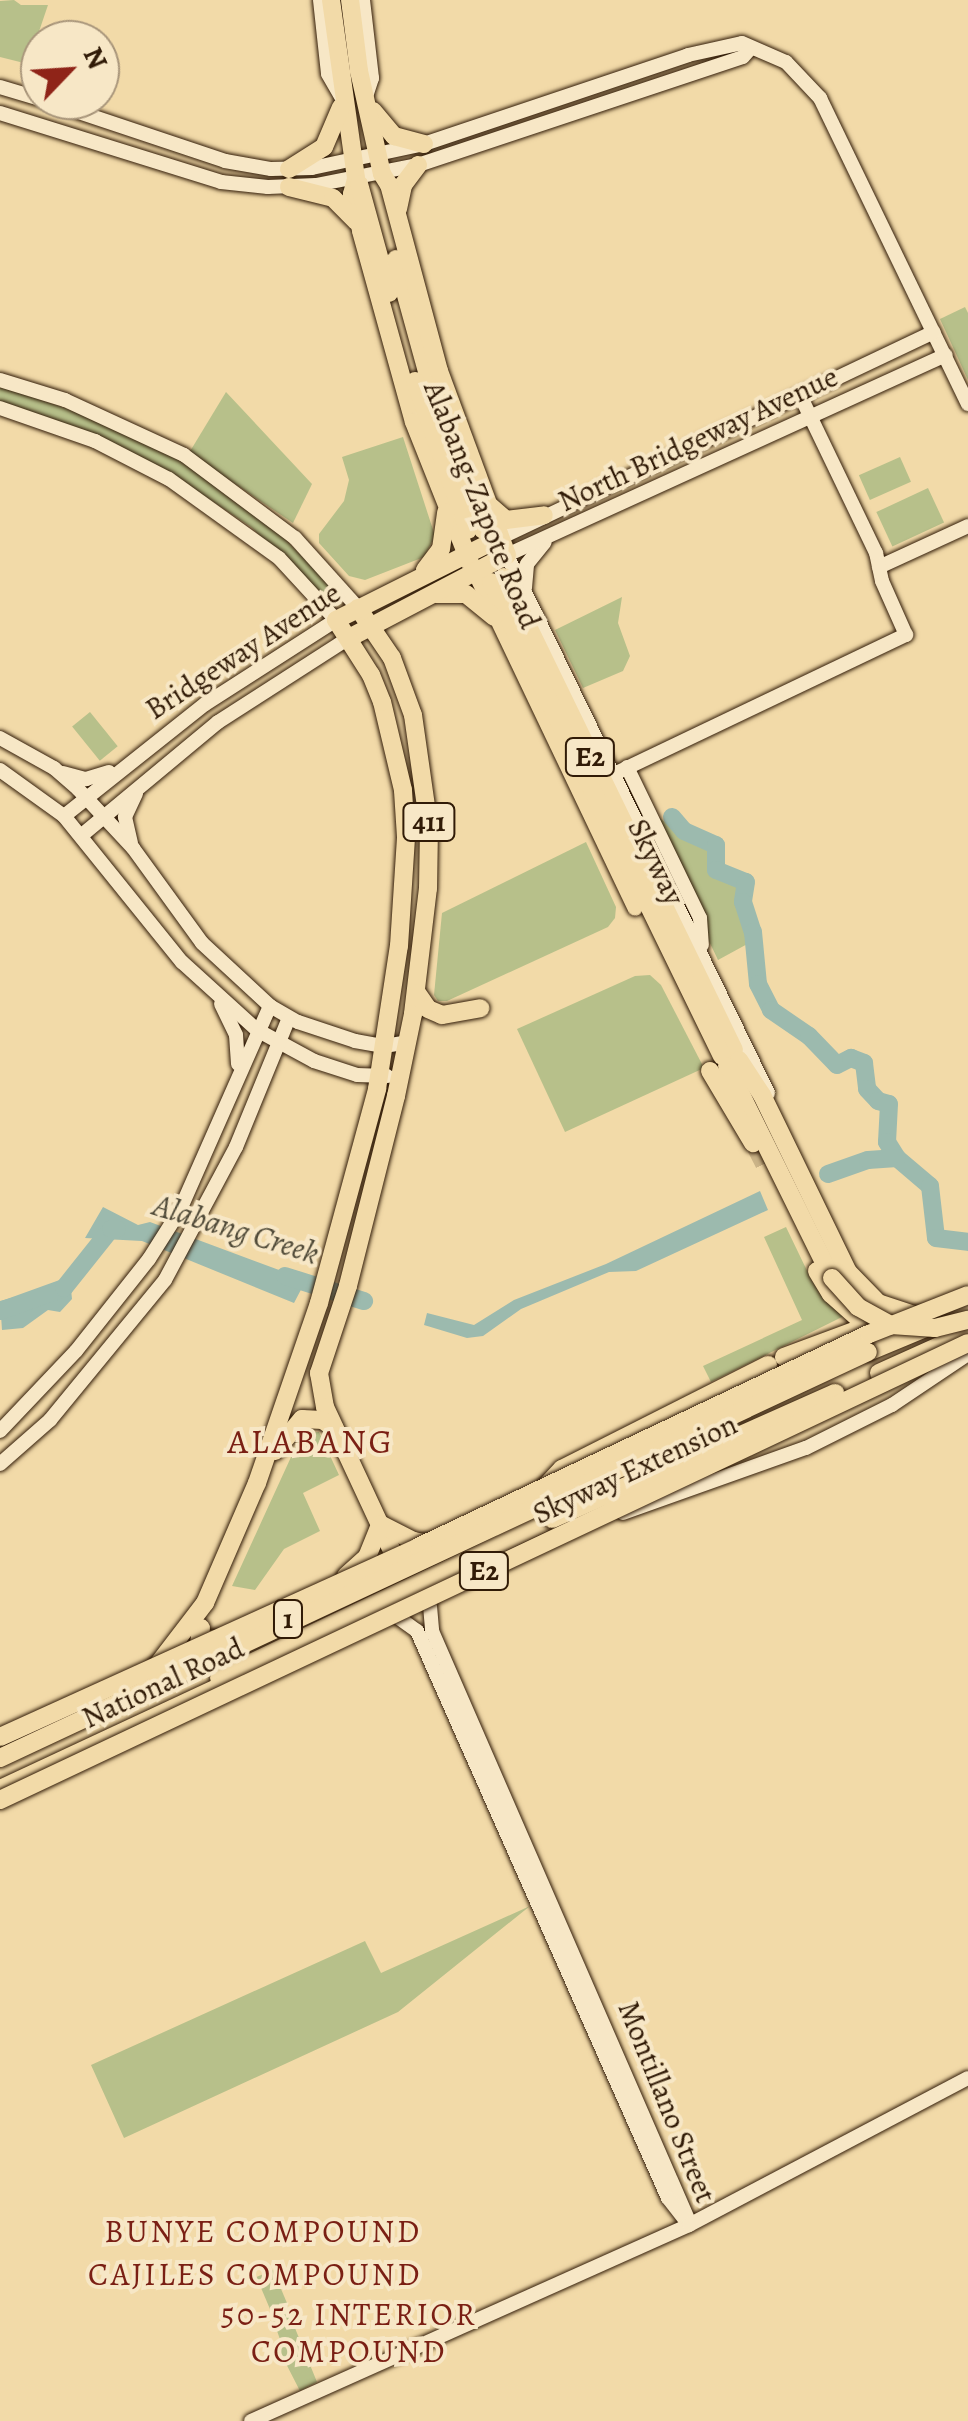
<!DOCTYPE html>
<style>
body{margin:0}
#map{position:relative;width:968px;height:2421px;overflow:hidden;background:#f2daa8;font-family:Alegreya,serif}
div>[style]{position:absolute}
.green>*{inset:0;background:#b7c08a;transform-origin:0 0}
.water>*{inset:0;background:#9cbaae}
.river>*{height:18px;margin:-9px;padding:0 9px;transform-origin:9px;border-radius:9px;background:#9cbaae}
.highway-tunnel>*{height:18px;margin-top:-9px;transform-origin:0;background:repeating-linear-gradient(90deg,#cbb488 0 18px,transparent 0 27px)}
.roads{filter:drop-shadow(0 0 2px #311b07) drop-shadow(0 0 2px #311b07)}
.secondary>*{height:14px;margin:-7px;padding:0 7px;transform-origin:7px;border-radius:7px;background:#f7e7c6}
.primary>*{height:15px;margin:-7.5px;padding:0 7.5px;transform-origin:7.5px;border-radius:7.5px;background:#f2daa8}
.highway>*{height:18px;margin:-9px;padding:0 9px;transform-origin:9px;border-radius:9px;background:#f2daa8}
.bridges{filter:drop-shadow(0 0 2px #311b07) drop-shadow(0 0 2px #311b07)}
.highway-bridge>*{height:18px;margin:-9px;padding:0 9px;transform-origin:9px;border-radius:9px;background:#f2daa8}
span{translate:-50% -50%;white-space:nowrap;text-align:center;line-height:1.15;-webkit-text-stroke:8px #f7e7c6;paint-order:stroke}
.shield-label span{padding:2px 8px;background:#f7e7c6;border:2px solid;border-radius:8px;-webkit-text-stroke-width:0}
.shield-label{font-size:28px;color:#311b07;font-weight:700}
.street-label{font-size:30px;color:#311b07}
.water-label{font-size:32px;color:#514b39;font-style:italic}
.neighbourhood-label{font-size:32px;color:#7a1f14;letter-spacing:2.5px}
.quarter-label{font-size:35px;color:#7a1f14;letter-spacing:2.5px}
.north{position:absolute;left:20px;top:20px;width:100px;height:100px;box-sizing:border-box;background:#f7e7c6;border:2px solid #a8957a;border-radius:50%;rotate:65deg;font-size:28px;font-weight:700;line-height:40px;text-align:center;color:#311b07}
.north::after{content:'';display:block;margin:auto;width:35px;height:45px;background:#8f2418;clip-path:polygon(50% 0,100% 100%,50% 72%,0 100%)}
</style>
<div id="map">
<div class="green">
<i style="clip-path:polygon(14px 0,21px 5px,48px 5px,28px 64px,0 57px,0 1px)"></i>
<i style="clip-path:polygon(965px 307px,968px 313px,968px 380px,940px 319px)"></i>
<i style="clip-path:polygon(0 386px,97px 419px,174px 456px,277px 531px,335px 590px,324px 597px,251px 527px,170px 473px,95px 435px,0 402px)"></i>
<i style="clip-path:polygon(226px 392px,312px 484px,293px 523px,189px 453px)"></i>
<i style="clip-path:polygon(403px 437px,435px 536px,424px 557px,365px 580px,349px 576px,319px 543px,319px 534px,344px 501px,349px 480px,342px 457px)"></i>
<i style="left:900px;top:457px;width:27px;height:45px;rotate:66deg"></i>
<i style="left:928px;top:488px;width:38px;height:57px;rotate:65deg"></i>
<i style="clip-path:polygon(622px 597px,618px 623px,630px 656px,623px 671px,583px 688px,555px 630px)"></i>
<i style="left:90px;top:712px;width:44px;height:23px;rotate:51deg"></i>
<i style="clip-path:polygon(635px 767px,657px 816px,680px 833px,711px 843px,715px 875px,744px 884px,740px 905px,751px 942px,718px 960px,647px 811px)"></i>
<i style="clip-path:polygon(586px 842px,616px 907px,615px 918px,608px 927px,447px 1001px,438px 1001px,434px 995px,442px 913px)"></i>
<i style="clip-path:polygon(650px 975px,661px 985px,704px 1068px,565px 1132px,517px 1029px,635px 976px)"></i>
<i style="clip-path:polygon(786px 1227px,812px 1281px,826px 1302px,844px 1316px,711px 1382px,703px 1366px,802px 1320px,764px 1237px)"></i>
<i style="clip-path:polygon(319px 1432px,339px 1475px,303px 1493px,320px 1531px,284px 1549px,255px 1590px,232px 1586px,302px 1433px)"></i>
<i style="clip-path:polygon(530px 1906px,398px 2012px,124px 2138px,91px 2065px,365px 1941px,381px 1973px)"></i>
<i style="left:273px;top:2270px;width:39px;height:18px;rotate:67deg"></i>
<i style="clip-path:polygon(288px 2311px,317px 2382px,300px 2391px,278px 2348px,281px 2342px,272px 2317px)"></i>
</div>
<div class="water">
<i style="clip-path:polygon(760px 1191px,768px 1210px,636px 1271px,609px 1272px,521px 1309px,483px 1336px,467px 1338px,424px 1325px,427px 1313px,474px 1325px,514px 1300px,606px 1264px)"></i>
<i style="clip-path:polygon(103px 1207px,138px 1225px,150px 1222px,306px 1280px,294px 1303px,142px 1241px,85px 1238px)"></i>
<i style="clip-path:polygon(58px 1285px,71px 1289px,72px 1299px,60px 1312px,48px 1310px,23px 1328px,2px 1330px,0 1301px)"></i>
</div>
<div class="river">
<i style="left:672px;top:817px;width:18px;rotate:49deg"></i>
<i style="left:684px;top:831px;width:35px;rotate:24deg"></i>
<i style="left:716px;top:845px;width:25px;rotate:90deg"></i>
<i style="left:716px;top:870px;width:32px;rotate:22deg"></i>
<i style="left:746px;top:882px;width:20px;rotate:99deg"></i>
<i style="left:743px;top:902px;width:32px;rotate:72deg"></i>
<i style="left:753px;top:932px;width:52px;rotate:84.5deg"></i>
<i style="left:758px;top:984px;width:29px;rotate:63deg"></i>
<i style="left:771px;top:1010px;width:46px;rotate:34.4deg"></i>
<i style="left:809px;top:1036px;width:40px;rotate:46deg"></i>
<i style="left:837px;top:1065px;width:16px;rotate:-27deg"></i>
<i style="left:851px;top:1058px;width:14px;rotate:21deg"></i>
<i style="left:864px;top:1063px;width:26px;rotate:83deg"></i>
<i style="left:867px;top:1089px;width:16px;rotate:47deg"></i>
<i style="left:878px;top:1101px;width:11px;rotate:15deg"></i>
<i style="left:889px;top:1104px;width:38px;rotate:93deg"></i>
<i style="left:887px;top:1142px;width:19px;rotate:58deg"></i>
<i style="left:897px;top:1158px;width:43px;rotate:40.3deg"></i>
<i style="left:930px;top:1186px;width:52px;rotate:83.4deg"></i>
<i style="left:936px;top:1238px;width:32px;rotate:7deg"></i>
<i style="left:828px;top:1174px;width:42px;rotate:-19.3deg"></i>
<i style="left:868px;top:1160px;width:29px;rotate:-4deg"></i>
<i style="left:285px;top:1276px;width:83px;rotate:17.6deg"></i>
<i style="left:0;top:1311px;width:68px;rotate:-19.8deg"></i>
<i style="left:64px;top:1288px;width:75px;rotate:-51.5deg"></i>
<i style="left:111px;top:1229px;width:6px"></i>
</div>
<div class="highway-tunnel">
<i style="left:756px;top:1148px;width:18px;rotate:63deg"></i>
</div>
<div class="roads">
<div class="secondary">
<i style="left:320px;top:0;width:74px;rotate:83.8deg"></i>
<i style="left:328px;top:74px;width:30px;rotate:60deg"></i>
<i style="left:363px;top:0;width:79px;rotate:83.4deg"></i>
<i style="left:372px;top:78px;width:20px;rotate:108deg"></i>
<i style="left:0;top:87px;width:42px;rotate:16.7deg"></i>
<i style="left:43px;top:100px;width:192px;rotate:18.5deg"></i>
<i style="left:225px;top:161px;width:47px;rotate:9.9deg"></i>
<i style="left:271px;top:169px;width:41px;rotate:-1.4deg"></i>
<i style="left:312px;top:168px;width:115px;rotate:-12.1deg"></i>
<i style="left:424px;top:144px;width:279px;rotate:-18.6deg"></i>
<i style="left:688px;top:55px;width:55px;rotate:-12.5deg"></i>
<i style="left:742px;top:43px;width:48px;rotate:23.4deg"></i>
<i style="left:786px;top:62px;width:50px;rotate:46.6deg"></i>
<i style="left:820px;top:98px;width:340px;rotate:64.2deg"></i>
<i style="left:0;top:113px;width:232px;rotate:17.3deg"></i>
<i style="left:221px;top:182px;width:47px;rotate:6.1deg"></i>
<i style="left:268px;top:187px;width:48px;rotate:-2.4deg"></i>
<i style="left:316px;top:185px;width:104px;rotate:-11.1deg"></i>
<i style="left:418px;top:165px;width:342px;rotate:-18.4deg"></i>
<i style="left:743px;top:57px;width:11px;rotate:-49deg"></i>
<i style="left:0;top:380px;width:68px;rotate:17.1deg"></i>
<i style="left:65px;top:400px;width:131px;rotate:24.8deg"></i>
<i style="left:184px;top:455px;width:139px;rotate:36.8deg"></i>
<i style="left:295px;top:538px;width:94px;rotate:48deg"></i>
<i style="left:0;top:408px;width:101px;rotate:19.2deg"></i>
<i style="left:95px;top:441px;width:83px;rotate:27.2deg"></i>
<i style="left:169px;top:479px;width:135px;rotate:35.7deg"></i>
<i style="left:279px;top:558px;width:84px;rotate:47.4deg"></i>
<i style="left:336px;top:620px;width:156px;rotate:147.3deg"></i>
<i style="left:205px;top:704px;width:180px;rotate:141.5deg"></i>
<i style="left:500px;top:538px;width:480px;rotate:-25.4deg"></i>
<i style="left:879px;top:567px;width:98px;rotate:-24.7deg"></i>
<i style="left:525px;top:588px;width:24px;rotate:-85deg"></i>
<i style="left:527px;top:564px;width:28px;rotate:-51deg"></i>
<i style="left:0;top:738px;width:62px;rotate:29.1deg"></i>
<i style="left:54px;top:768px;width:32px;rotate:41deg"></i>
<i style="left:78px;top:789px;width:81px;rotate:47deg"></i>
<i style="left:133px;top:848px;width:117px;rotate:54deg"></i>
<i style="left:202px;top:943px;width:93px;rotate:42.8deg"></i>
<i style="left:270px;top:1006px;width:32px;rotate:30deg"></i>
<i style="left:298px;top:1022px;width:60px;rotate:18.4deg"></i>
<i style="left:355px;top:1041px;width:29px;rotate:10deg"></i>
<i style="left:384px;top:1046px;width:24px;rotate:-9deg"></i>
<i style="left:627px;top:767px;width:168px;rotate:64.2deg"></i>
<i style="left:700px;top:918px;width:27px;rotate:86deg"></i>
<i style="left:0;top:770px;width:79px;rotate:35.7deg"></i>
<i style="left:64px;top:816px;width:188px;rotate:51.1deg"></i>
<i style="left:182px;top:962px;width:101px;rotate:42.2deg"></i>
<i style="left:257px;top:1030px;width:65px;rotate:28.5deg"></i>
<i style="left:314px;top:1061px;width:45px;rotate:18deg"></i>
<i style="left:357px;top:1075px;width:30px;rotate:2deg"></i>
<i style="left:63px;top:773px;width:24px;rotate:15deg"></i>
<i style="left:86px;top:779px;width:24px;rotate:-17deg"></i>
<i style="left:612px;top:775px;width:326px;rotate:-25.5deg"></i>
<i style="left:906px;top:635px;width:59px;rotate:-114deg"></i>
<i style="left:882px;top:581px;width:29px;rotate:-102deg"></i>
<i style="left:876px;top:553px;width:175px;rotate:-115.7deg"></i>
<i style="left:82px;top:835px;width:177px;rotate:-39.7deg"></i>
<i style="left:218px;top:722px;width:156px;rotate:-32.7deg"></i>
<i style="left:131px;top:843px;width:27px;rotate:-103deg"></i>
<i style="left:125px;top:817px;width:26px;rotate:-65deg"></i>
<i style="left:221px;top:1004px;width:34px;rotate:64deg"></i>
<i style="left:236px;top:1035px;width:29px;rotate:86deg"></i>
<i style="left:768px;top:1093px;width:598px;rotate:-115.88deg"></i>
<i style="left:507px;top:555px;width:482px;rotate:-24.5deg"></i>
<i style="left:0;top:1431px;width:110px;rotate:-46.5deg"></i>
<i style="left:76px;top:1351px;width:117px;rotate:-51.6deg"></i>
<i style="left:149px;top:1259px;width:58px;rotate:-57.7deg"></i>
<i style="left:180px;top:1210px;width:223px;rotate:-66.2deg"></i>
<i style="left:0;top:1464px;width:67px;rotate:-41.3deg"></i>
<i style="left:50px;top:1420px;width:181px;rotate:-50.6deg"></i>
<i style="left:165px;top:1280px;width:151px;rotate:-61.9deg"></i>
<i style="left:236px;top:1147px;width:139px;rotate:-67.7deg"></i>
<i style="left:623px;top:1513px;width:194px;rotate:-19.6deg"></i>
<i style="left:806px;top:1448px;width:96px;rotate:-26.6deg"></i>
<i style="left:892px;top:1405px;width:92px;rotate:-33.9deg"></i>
<i style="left:430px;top:1606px;width:25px;rotate:85deg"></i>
<i style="left:432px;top:1631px;width:641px;rotate:66.47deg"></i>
<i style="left:399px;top:1618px;width:22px;rotate:36deg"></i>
<i style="left:417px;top:1631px;width:620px;rotate:66.12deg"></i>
<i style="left:668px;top:2198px;width:34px;rotate:52deg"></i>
<i style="left:251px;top:2421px;width:480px;rotate:-24.1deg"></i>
<i style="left:689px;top:2225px;width:315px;rotate:-27.8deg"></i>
</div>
<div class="primary">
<i style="left:474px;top:571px;width:373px;rotate:64.5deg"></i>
</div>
<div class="highway">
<i style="left:331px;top:0;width:181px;rotate:82deg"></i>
<i style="left:356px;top:179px;width:16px;rotate:105deg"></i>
<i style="left:352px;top:194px;width:38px;rotate:76deg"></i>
<i style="left:361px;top:231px;width:198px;rotate:74.5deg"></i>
<i style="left:414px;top:422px;width:152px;rotate:68.3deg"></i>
<i style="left:373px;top:111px;width:33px;rotate:50deg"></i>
<i style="left:394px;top:136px;width:31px;rotate:15deg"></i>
<i style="left:289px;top:169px;width:41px;rotate:-32.2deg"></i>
<i style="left:324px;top:147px;width:43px;rotate:-67deg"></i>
<i style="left:359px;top:184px;width:113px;rotate:74.6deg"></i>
<i style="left:289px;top:187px;width:45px;rotate:14deg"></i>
<i style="left:333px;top:198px;width:33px;rotate:45deg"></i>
<i style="left:398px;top:209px;width:25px;rotate:-78deg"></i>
<i style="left:403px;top:185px;width:25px;rotate:-53deg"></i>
<i style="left:396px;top:259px;width:158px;rotate:74.6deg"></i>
<i style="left:438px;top:411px;width:127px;rotate:69.3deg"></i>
<i style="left:415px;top:381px;width:158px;rotate:70.4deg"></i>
<i style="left:490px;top:506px;width:21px;rotate:41deg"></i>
<i style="left:506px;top:520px;width:38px;rotate:-7deg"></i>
<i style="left:425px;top:570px;width:26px;rotate:-53deg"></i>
<i style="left:441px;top:549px;width:37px;rotate:-82deg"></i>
<i style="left:504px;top:577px;width:526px;rotate:64.07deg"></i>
<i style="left:491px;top:582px;width:527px;rotate:64.02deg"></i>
<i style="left:436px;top:594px;width:30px"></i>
<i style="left:466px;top:594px;width:36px;rotate:39deg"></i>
<i style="left:358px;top:608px;width:60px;rotate:55.8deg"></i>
<i style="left:392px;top:658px;width:61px;rotate:69.8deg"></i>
<i style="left:413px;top:715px;width:113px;rotate:81.9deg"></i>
<i style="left:429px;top:827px;width:61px;rotate:90.9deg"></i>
<i style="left:428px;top:888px;width:127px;rotate:96.8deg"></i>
<i style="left:413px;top:1014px;width:84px;rotate:101.7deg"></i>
<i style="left:396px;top:1096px;width:196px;rotate:104.2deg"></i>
<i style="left:348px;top:1286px;width:92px;rotate:108.4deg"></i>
<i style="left:319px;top:1373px;width:35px;rotate:80deg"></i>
<i style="left:325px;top:1407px;width:175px;rotate:65deg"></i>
<i style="left:349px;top:638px;width:178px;rotate:-27.7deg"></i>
<i style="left:507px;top:555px;width:196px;rotate:-110.3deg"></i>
<i style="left:439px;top:371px;width:193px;rotate:-105deg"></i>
<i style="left:389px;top:185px;width:13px;rotate:-122deg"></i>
<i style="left:382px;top:174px;width:106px;rotate:-102.6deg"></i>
<i style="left:359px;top:71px;width:72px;rotate:-97.2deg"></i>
<i style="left:417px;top:993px;width:19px;rotate:55deg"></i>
<i style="left:428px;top:1009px;width:15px;rotate:23deg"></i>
<i style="left:442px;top:1015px;width:39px;rotate:-10deg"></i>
<i style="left:739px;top:1060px;width:42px;rotate:56.7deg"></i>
<i style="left:762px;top:1095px;width:197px;rotate:64.1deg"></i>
<i style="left:848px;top:1272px;width:43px;rotate:45.9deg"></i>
<i style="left:878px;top:1303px;width:47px;rotate:18.4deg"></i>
<i style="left:727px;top:1066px;width:237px;rotate:63.7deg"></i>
<i style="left:710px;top:1071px;width:84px;rotate:59.2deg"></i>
<i style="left:817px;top:1271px;width:27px;rotate:59deg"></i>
<i style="left:831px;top:1294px;width:47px;rotate:41.5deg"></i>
<i style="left:915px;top:1319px;width:49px;rotate:-8.1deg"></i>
<i style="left:868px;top:1352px;width:65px;rotate:-22.6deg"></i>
<i style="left:784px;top:1357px;width:92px;rotate:-20.4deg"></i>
<i style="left:879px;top:1373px;width:98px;rotate:-24.2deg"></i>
<i style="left:275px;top:1451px;width:42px;rotate:-49.8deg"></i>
<i style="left:302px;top:1419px;width:21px;rotate:3deg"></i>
<i style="left:323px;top:1420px;width:15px;rotate:37deg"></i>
<i style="left:547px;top:1485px;width:22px;rotate:-47deg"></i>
<i style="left:562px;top:1469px;width:231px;rotate:-26.8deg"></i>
<i style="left:380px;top:1524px;width:38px;rotate:27deg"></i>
<i style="left:414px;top:1541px;width:21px;rotate:11deg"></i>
<i style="left:346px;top:1576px;width:28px;rotate:-42deg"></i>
<i style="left:367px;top:1557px;width:35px;rotate:-68deg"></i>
<i style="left:201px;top:1628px;width:16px;rotate:97deg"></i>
<i style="left:199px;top:1644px;width:16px;rotate:-18deg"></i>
<i style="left:156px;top:1667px;width:81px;rotate:-52.6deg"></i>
<i style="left:205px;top:1603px;width:131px;rotate:-66.6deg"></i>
<i style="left:257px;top:1483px;width:190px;rotate:-71deg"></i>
<i style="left:319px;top:1303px;width:222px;rotate:-74.8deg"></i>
<i style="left:377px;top:1089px;width:145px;rotate:-81.3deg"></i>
<i style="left:399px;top:946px;width:109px;rotate:-86.3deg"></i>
<i style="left:406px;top:837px;width:47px;rotate:-93.7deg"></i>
<i style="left:403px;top:790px;width:90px;rotate:-103.4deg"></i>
<i style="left:382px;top:702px;width:29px;rotate:-112deg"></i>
<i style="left:371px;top:675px;width:65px;rotate:-122.5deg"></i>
<i style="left:336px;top:620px;width:183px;rotate:-26.6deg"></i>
<i style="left:219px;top:1678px;width:369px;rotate:-25.5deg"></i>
<i style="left:0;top:1789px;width:260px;rotate:-25deg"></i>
</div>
</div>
<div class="bridges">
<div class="highway-bridge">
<i style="left:832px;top:1278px;width:39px;rotate:48deg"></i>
<i style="left:858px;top:1307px;width:38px;rotate:29deg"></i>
<i style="left:891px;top:1325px;width:44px;rotate:3.9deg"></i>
<i style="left:935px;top:1328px;width:34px;rotate:-14deg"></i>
<i style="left:552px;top:1519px;width:310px;rotate:-24deg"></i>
<i style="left:0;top:1737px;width:459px;rotate:-24.4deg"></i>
<i style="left:418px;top:1547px;width:499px;rotate:-25.3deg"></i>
<i style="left:869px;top:1334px;width:106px;rotate:-21.5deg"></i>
<i style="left:0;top:1758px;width:958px;rotate:-25.07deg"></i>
<i style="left:0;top:1800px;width:1070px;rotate:-25.27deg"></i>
</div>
</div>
<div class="shield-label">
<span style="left:590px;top:757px">E2</span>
<span style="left:429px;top:822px">411</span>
<span style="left:484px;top:1571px">E2</span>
<span style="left:288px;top:1619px">1</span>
</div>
<div class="street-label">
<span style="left:698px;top:439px;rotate:-25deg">North Bridgeway Avenue</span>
<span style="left:482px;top:505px;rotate:68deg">Alabang-Zapote Road</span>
<span style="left:243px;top:651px;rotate:-33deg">Bridgeway Avenue</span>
<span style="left:656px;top:862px;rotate:64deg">Skyway</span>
<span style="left:635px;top:1469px;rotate:-25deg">Skyway Extension</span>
<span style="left:163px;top:1683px;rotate:-25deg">National Road</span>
<span style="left:667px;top:2102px;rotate:68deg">Montillano Street</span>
</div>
<div class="water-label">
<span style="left:236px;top:1229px;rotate:17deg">Alabang Creek</span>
</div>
<div class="neighbourhood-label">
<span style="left:263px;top:2231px">BUNYE COMPOUND</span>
<span style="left:255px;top:2274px">CAJILES COMPOUND</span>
<span style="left:349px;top:2333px">50-52 INTERIOR<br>COMPOUND</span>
</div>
<div class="quarter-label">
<span style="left:311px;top:1441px">ALABANG</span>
</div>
<div class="north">N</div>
</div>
